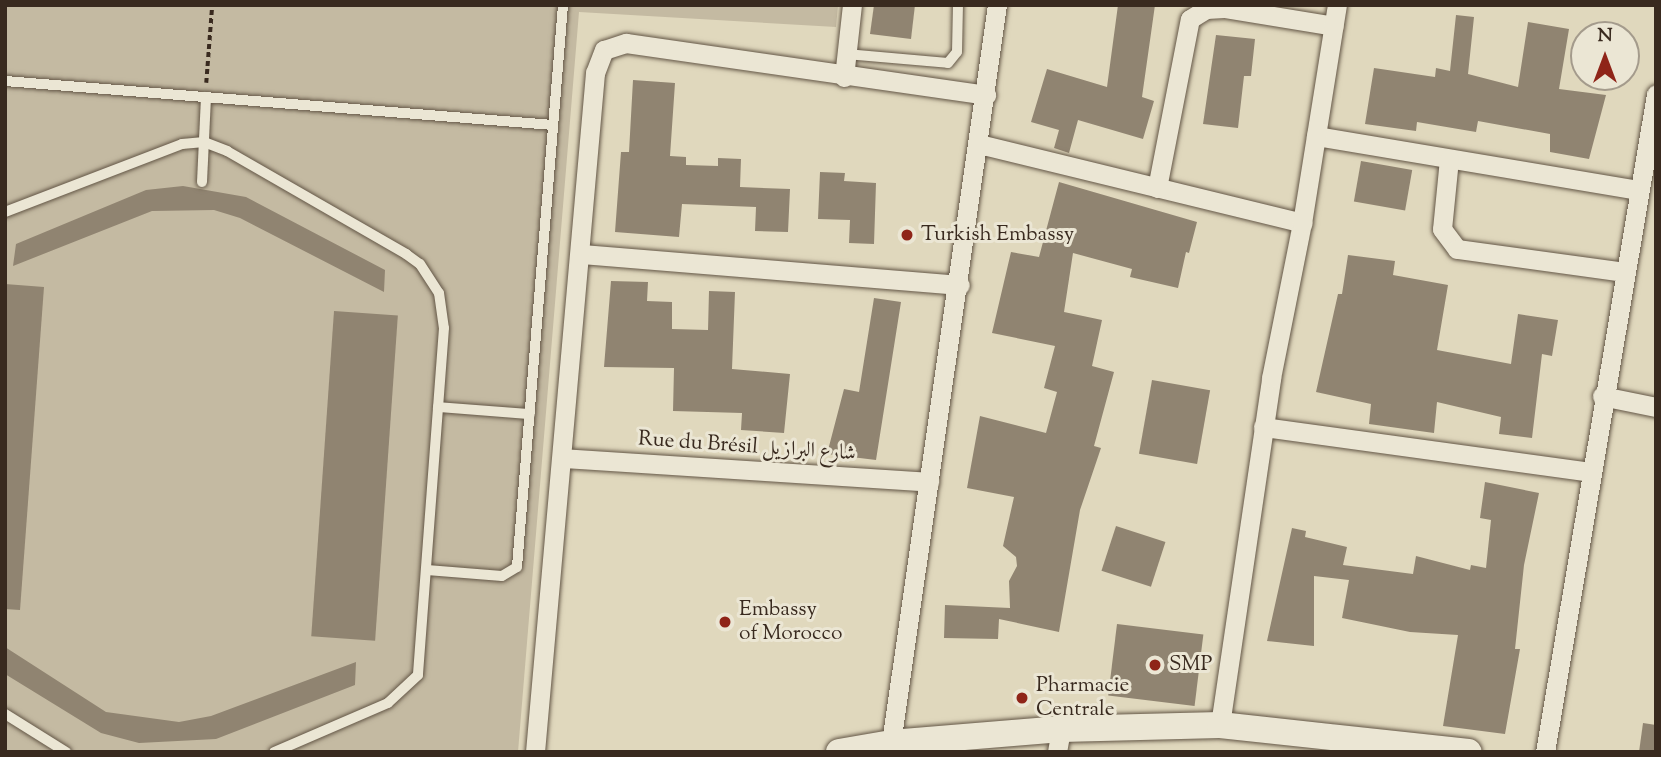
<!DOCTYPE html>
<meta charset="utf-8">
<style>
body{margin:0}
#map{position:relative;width:1661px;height:757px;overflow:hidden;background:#e0d8bd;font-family:"Sorts Mill Goudy",Amiri,serif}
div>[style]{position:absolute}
.green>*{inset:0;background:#c4baa2}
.building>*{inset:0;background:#908471;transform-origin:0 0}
.path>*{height:3.5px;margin-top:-1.75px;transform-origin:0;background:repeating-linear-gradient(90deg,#392a1f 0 5px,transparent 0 8.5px)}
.roads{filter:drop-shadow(0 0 2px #635646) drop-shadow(0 0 2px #635646)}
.lane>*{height:10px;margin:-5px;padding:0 5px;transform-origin:5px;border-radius:5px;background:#ebe6d4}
.street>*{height:19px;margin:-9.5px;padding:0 9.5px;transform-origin:9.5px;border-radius:9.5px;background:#ebe6d4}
.secondary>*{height:26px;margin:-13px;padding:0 13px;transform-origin:13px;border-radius:13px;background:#ebe6d4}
.dots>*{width:19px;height:19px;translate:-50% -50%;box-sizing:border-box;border:4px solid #ebe6d4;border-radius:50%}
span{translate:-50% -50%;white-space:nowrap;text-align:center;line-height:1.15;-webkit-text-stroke:6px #ebe6d4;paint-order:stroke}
.poi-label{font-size:21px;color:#392a1f}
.left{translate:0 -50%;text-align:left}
.street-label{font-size:21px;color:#392a1f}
.frame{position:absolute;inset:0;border:7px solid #392a1f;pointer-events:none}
.north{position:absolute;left:1570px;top:21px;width:70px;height:70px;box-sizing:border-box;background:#ebe6d4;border:2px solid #a49b8c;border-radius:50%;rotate:0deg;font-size:19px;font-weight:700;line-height:28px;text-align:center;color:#392a1f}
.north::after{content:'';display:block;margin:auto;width:24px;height:32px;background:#8f2418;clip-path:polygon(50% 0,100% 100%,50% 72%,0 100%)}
</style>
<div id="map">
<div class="green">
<i style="clip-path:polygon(5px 5px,838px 5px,836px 27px,579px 12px,518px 752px,5px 752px)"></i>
</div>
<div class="building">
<i style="clip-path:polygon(874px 5px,915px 5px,911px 39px,870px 34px)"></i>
<i style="clip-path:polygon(1118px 5px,1155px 5px,1142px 97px,1154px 101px,1143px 139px,1078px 120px,1069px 153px,1054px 148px,1059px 130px,1031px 122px,1047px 69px,1107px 87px)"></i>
<i style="clip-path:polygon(1456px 15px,1474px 17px,1468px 74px,1518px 87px,1528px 22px,1569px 29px,1559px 89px,1606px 95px,1589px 159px,1550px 152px,1550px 134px,1478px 121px,1476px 132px,1417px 122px,1416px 131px,1365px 124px,1374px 68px,1435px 77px,1436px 68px,1450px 71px)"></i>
<i style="clip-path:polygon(1216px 35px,1255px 39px,1251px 76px,1244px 76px,1238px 128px,1203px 124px)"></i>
<i style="clip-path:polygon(633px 80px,675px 83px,670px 156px,686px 157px,686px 165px,718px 166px,718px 158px,741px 159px,740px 187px,790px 189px,788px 232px,755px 231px,756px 207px,682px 204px,679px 237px,615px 232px,621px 152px,629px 152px)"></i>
<i style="left:1361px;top:161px;width:52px;height:41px;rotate:10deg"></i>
<i style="clip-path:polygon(820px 172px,845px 173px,844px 181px,876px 183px,874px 244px,849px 243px,850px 220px,818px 219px)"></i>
<i style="clip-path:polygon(1059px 182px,1197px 222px,1189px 253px,1186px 252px,1178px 288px,1130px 277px,1132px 269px,1073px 253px,1064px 312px,1102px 320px,1092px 366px,1114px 372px,1094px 446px,1101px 448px,1080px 510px,1059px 632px,999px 619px,998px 639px,944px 638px,945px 605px,1010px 608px,1009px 581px,1017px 566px,1016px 557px,1003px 546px,1014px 497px,967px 488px,980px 416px,1046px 433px,1057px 392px,1044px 388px,1055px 346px,992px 333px,1011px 252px,1039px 257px)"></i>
<i style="clip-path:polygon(183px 186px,246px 197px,385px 270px,384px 292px,240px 218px,214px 210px,152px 211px,13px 266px,16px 244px,146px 190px)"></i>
<i style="clip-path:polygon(1348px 255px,1395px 261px,1393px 275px,1448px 285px,1437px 350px,1511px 364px,1518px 314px,1558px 320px,1552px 356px,1542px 354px,1532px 438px,1499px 434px,1501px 417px,1437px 402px,1434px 433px,1369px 424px,1371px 404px,1316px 392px,1338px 294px,1342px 294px)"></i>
<i style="clip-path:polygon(611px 281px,648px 282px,647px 301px,672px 302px,672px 329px,708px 330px,709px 291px,735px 292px,732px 369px,790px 374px,784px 433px,741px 430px,742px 413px,673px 411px,674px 368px,604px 367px)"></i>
<i style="clip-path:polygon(5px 284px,44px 287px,20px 610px,5px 609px)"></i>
<i style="clip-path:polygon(874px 298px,901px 302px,876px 460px,827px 454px,844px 389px,859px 392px)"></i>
<i style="left:334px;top:311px;width:64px;height:326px;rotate:4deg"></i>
<i style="left:1152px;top:380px;width:59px;height:75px;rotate:10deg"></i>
<i style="clip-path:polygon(1485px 482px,1539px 493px,1524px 565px,1515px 649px,1520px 649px,1505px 734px,1443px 726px,1458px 635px,1410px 632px,1342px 618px,1349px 580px,1314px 576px,1314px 646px,1267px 641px,1292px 528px,1306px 531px,1305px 537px,1347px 547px,1343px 565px,1413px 574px,1416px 556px,1470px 570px,1471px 565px,1486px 568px,1491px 520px,1480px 518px)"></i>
<i style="left:1116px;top:526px;width:52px;height:47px;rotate:18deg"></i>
<i style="left:1117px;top:624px;width:87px;height:72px;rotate:7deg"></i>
<i style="clip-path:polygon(5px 647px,106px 712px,179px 722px,211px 716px,356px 662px,355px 685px,216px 739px,139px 743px,101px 733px,5px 674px)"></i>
<i style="clip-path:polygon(1643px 723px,1656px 725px,1656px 752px,1639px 752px)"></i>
</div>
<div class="path">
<i style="left:206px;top:83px;width:78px;rotate:-85.6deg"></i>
</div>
<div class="roads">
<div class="lane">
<i style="left:846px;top:54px;width:102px;rotate:5deg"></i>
<i style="left:948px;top:63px;width:14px;rotate:-51deg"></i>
<i style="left:957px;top:52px;width:47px;rotate:-88.8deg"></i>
<i style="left:5px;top:81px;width:550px;rotate:4.59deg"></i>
<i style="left:202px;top:182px;width:85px;rotate:-87.3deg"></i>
<i style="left:5px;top:212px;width:190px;rotate:-21deg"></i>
<i style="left:182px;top:144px;width:22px;rotate:-5deg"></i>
<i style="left:204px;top:142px;width:25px;rotate:21deg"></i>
<i style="left:227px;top:151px;width:207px;rotate:29.9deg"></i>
<i style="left:406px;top:254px;width:17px;rotate:36deg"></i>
<i style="left:420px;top:264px;width:35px;rotate:57deg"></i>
<i style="left:439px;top:293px;width:35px;rotate:82deg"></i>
<i style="left:444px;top:328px;width:348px;rotate:94.3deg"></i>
<i style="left:418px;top:675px;width:41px;rotate:137deg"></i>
<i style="left:388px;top:703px;width:124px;rotate:156.7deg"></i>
<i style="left:438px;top:407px;width:92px;rotate:4.4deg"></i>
<i style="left:427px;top:570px;width:75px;rotate:4.6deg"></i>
<i style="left:502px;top:576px;width:17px;rotate:-31deg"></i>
<i style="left:517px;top:567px;width:564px;rotate:-85.32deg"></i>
<i style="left:5px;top:714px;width:72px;rotate:31.9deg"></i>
</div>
<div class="street">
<i style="left:844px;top:77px;width:72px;rotate:-83.7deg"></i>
<i style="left:1316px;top:136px;width:327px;rotate:9.5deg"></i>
<i style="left:979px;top:144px;width:333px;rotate:13.7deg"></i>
<i style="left:1449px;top:159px;width:70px;rotate:95.7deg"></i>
<i style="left:1442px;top:229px;width:25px;rotate:53deg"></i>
<i style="left:1457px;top:249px;width:169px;rotate:7.8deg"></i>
<i style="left:1157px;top:188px;width:172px;rotate:-79deg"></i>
<i style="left:1190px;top:19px;width:19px;rotate:-32deg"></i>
<i style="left:1206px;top:9px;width:18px;rotate:-3deg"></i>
<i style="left:1224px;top:8px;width:111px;rotate:9.3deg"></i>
<i style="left:582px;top:254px;width:379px;rotate:4.7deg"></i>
<i style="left:1602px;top:396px;width:55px;rotate:11.5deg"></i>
<i style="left:1263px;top:427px;width:330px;rotate:7.8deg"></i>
<i style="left:562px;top:458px;width:368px;rotate:3.7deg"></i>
<i style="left:1220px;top:725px;width:351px;rotate:-81.6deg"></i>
<i style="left:1271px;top:378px;width:158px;rotate:-78.7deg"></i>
<i style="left:1302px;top:223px;width:221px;rotate:-80.9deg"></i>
<i style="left:891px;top:743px;width:746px;rotate:-81.83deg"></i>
<i style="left:535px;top:752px;width:682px;rotate:-84.95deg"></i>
<i style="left:595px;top:73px;width:25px;rotate:-69deg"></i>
<i style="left:604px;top:50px;width:23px;rotate:-18deg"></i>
<i style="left:626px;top:43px;width:364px;rotate:8.2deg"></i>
<i style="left:1057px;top:752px;width:23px;rotate:-80deg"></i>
<i style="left:1545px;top:752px;width:667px;rotate:-80.42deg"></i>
</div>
<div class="secondary">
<i style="left:839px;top:752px;width:53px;rotate:-9.8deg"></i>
<i style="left:891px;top:743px;width:171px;rotate:-4.7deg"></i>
<i style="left:1061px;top:729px;width:159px;rotate:-1.4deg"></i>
<i style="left:1220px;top:725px;width:250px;rotate:6.2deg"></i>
</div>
</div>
<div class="dots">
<i style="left:907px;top:235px;background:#8f2418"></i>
<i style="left:725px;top:622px;background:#8f2418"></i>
<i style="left:1155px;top:665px;background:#8f2418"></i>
<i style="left:1022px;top:698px;background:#8f2418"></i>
</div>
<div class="poi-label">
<span class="left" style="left:921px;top:235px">Turkish Embassy</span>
<span class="left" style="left:739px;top:622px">Embassy<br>of Morocco</span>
<span class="left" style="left:1169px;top:665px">SMP</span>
<span class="left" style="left:1036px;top:698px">Pharmacie<br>Centrale</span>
</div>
<div class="street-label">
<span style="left:747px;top:447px;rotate:4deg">Rue du Brésil شارع البرازيل</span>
</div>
<div class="frame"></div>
<div class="north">N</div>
</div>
